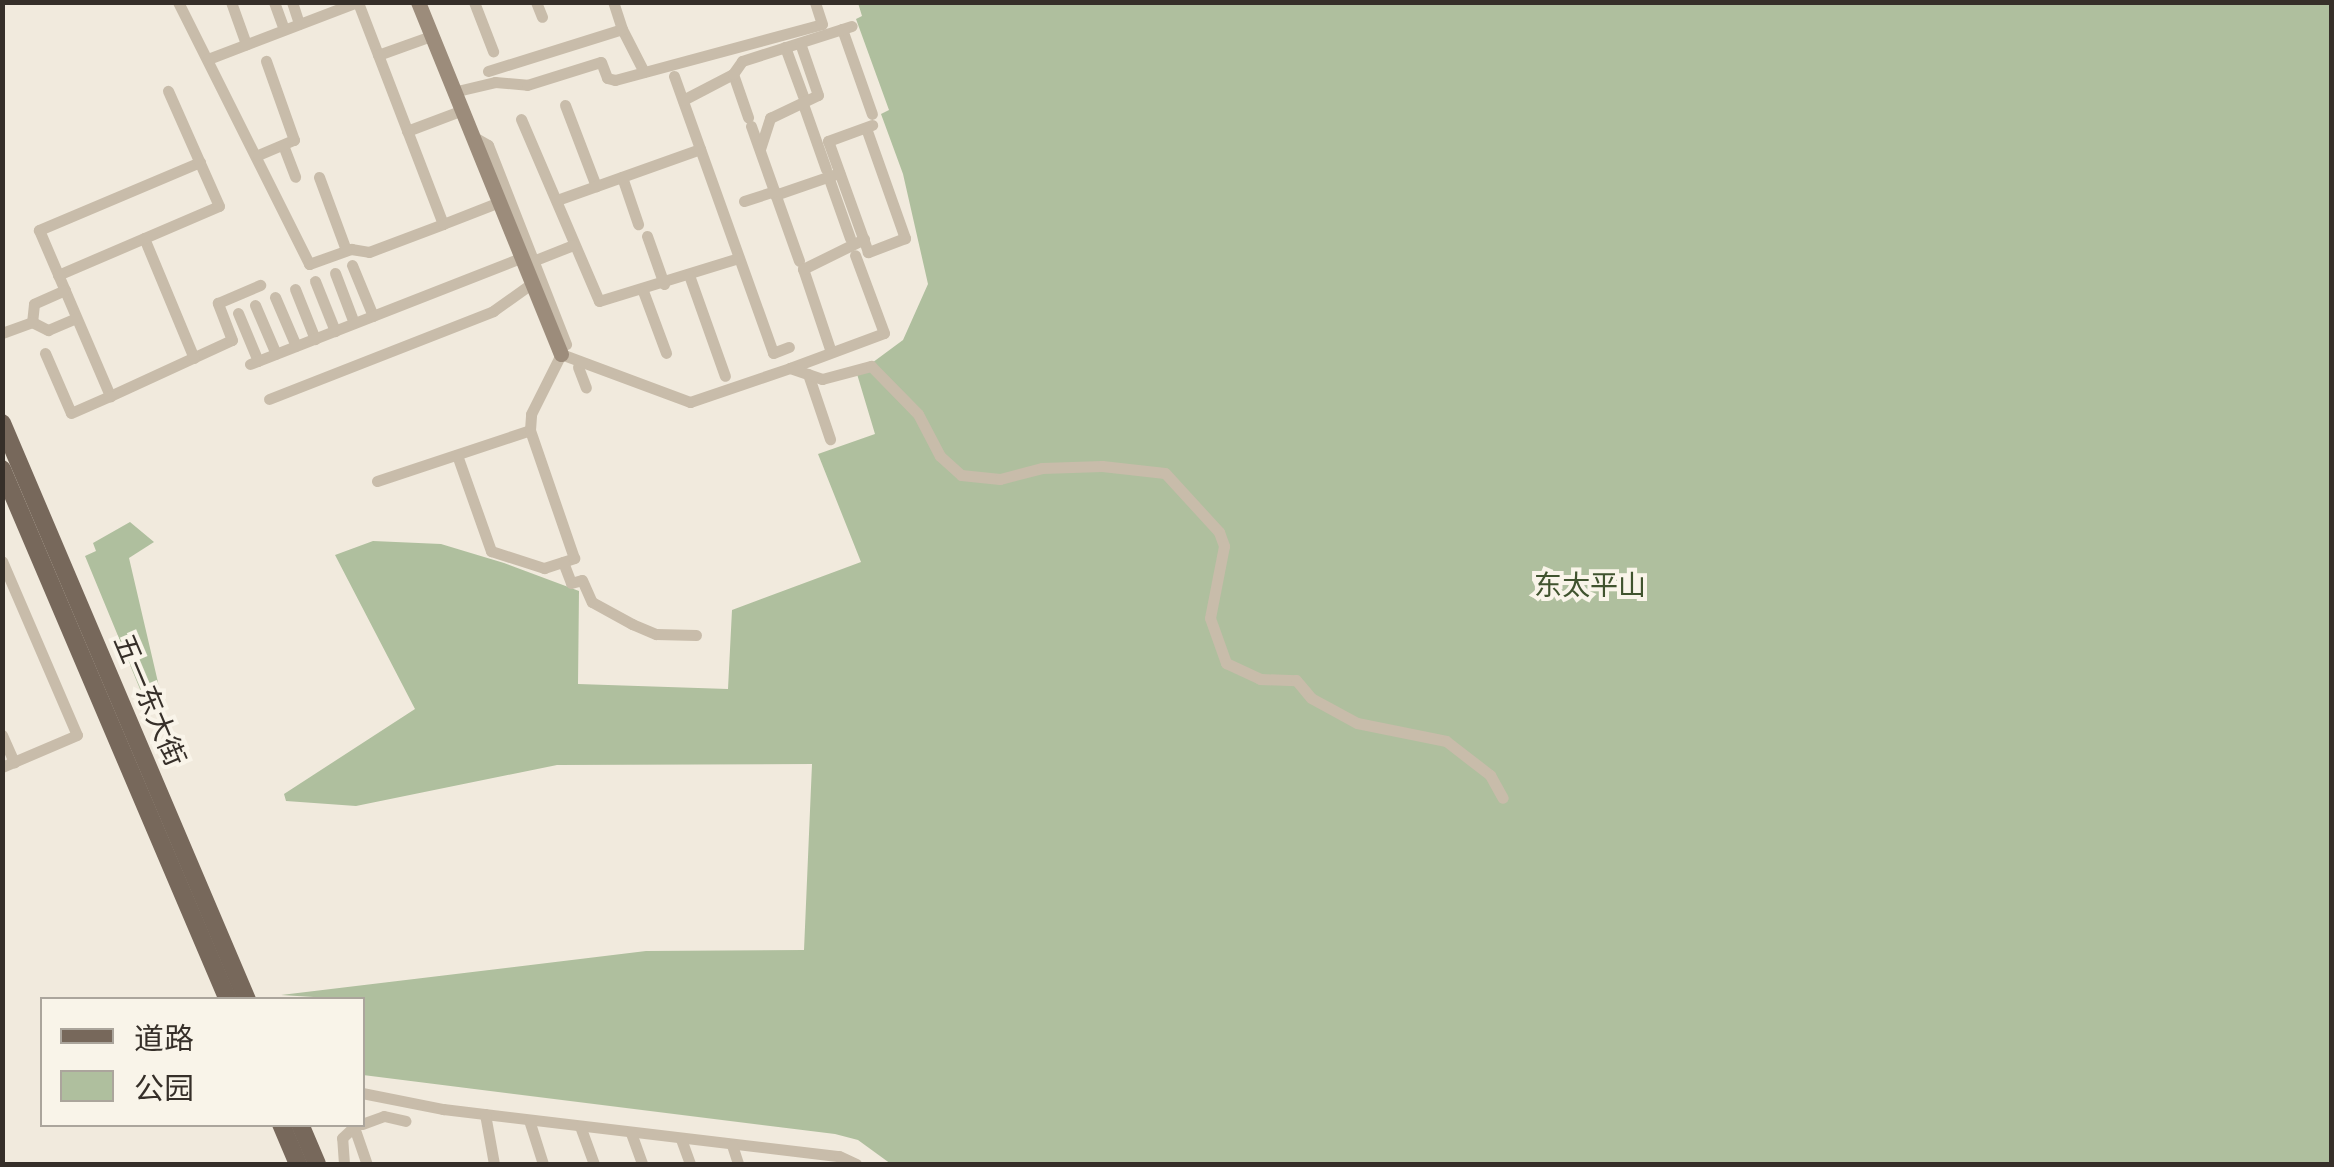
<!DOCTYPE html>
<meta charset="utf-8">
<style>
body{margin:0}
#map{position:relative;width:2334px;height:1167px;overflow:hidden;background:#f1eadd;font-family:"IBM Plex Sans","Noto Sans SC",sans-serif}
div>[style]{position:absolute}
.green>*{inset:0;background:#afbf9e}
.street>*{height:11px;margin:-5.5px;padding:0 5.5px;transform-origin:5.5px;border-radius:5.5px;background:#c8bcaa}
.secondary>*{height:15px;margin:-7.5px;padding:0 7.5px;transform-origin:7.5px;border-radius:7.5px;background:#9c8c7b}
.primary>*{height:18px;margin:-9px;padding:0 9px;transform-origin:9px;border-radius:9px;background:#77685b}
span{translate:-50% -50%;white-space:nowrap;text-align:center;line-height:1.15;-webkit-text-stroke:8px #f9f4e9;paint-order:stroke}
.park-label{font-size:28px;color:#40532e}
.street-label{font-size:28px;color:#362f29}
.frame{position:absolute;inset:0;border:5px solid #362f29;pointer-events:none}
.legend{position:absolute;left:40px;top:997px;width:325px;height:130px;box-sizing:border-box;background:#f9f4e9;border:2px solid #aba59c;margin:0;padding:12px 18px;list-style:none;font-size:30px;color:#362f29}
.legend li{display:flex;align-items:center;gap:20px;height:50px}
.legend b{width:50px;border:2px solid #aba59c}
</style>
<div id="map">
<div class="green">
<i style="clip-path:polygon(858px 3px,2331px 3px,2331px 1164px,891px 1164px,858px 1140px,835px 1134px,363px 1075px,362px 1000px,281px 995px,646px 951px,804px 950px,812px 764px,557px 765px,356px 806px,286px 801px,284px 794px,415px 709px,335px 555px,373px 541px,441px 544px,504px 563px,579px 591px,578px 684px,728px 689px,732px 610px,861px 562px,818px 454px,875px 434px,857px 374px,903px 340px,928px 284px,903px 174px,881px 114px,889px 110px,856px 19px,862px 16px)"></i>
<i style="clip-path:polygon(130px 522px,154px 542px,129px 558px,164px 708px,149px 711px,85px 556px,96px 551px,93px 543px)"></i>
</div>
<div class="street">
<i style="left:178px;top:2px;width:293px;rotate:63.4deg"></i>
<i style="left:309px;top:264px;width:45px;rotate:-19.7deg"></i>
<i style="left:351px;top:249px;width:18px;rotate:9deg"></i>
<i style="left:369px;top:252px;width:79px;rotate:-20.7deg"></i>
<i style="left:443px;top:224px;width:238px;rotate:-111deg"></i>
<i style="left:231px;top:2px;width:45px;rotate:70.3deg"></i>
<i style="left:274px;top:2px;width:29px;rotate:70deg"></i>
<i style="left:292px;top:2px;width:23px;rotate:72deg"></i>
<i style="left:474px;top:2px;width:53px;rotate:68.8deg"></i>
<i style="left:536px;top:2px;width:16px;rotate:68deg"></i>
<i style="left:622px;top:29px;width:48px;rotate:62.9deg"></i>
<i style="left:842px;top:29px;width:90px;rotate:70.6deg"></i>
<i style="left:785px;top:47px;width:52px;rotate:69.8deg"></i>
<i style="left:378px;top:55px;width:56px;rotate:-19.7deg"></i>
<i style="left:208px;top:59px;width:160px;rotate:-20.9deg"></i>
<i style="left:488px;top:71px;width:140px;rotate:-17.4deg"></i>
<i style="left:622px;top:29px;width:28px;rotate:-108deg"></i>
<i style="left:733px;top:74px;width:46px;rotate:70.8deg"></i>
<i style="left:674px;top:76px;width:294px;rotate:70.3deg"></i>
<i style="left:773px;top:353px;width:17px;rotate:-21deg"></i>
<i style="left:453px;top:92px;width:43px;rotate:-13.4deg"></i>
<i style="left:495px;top:82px;width:32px;rotate:5deg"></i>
<i style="left:527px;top:85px;width:77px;rotate:-17.3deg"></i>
<i style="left:601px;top:62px;width:17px;rotate:69deg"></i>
<i style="left:607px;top:78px;width:8px;rotate:14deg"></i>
<i style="left:615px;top:80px;width:214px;rotate:-15.1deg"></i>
<i style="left:822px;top:24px;width:23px;rotate:-108deg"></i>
<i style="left:683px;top:100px;width:56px;rotate:-27.5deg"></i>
<i style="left:733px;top:74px;width:16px;rotate:-55deg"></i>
<i style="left:742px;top:61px;width:115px;rotate:-17.7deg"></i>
<i style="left:803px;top:104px;width:69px;rotate:70.5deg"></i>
<i style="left:565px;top:105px;width:87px;rotate:69.1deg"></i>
<i style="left:521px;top:119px;width:198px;rotate:66.8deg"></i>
<i style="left:599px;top:301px;width:146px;rotate:-17.1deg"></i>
<i style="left:751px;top:126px;width:143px;rotate:70.4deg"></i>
<i style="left:866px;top:128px;width:117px;rotate:70.5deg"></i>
<i style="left:905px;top:238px;width:40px;rotate:159deg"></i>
<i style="left:868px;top:252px;width:118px;rotate:-109.8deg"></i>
<i style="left:828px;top:141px;width:47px;rotate:-20deg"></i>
<i style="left:407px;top:131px;width:57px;rotate:-20.7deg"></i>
<i style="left:474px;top:137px;width:16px;rotate:30deg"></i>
<i style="left:488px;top:145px;width:214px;rotate:68.6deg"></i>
<i style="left:283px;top:145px;width:34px;rotate:69deg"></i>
<i style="left:760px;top:149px;width:33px;rotate:-72deg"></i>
<i style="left:770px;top:118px;width:53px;rotate:-25.6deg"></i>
<i style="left:818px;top:95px;width:55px;rotate:-109.1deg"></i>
<i style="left:258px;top:155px;width:39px;rotate:-23deg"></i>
<i style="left:294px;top:140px;width:84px;rotate:-109.5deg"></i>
<i style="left:200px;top:162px;width:175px;rotate:157.1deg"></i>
<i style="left:39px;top:230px;width:181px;rotate:66.8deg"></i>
<i style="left:110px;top:396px;width:134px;rotate:-24.7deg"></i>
<i style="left:232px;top:340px;width:40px;rotate:-111deg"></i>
<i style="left:218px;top:303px;width:46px;rotate:-23.2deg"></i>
<i style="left:828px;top:176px;width:66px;rotate:70.5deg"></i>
<i style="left:319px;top:177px;width:78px;rotate:69.7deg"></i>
<i style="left:622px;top:177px;width:50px;rotate:71.2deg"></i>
<i style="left:775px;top:195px;width:68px;rotate:-19deg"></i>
<i style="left:557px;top:200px;width:152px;rotate:-19.6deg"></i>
<i style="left:744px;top:201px;width:32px;rotate:-18deg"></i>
<i style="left:443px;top:224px;width:58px;rotate:-21.3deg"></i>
<i style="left:647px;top:236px;width:51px;rotate:70.5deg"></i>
<i style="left:144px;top:238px;width:130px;rotate:67.4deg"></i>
<i style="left:533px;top:261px;width:43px;rotate:-21.8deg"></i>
<i style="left:352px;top:265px;width:55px;rotate:67.6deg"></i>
<i style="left:335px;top:273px;width:53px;rotate:69.2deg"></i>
<i style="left:58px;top:275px;width:175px;rotate:-23.2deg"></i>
<i style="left:219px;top:206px;width:126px;rotate:-113.9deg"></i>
<i style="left:689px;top:275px;width:107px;rotate:70.4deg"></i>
<i style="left:315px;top:281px;width:54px;rotate:68.2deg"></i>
<i style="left:295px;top:289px;width:54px;rotate:68.2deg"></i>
<i style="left:65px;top:290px;width:34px;rotate:156deg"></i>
<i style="left:34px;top:304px;width:18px;rotate:96deg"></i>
<i style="left:32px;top:322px;width:18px;rotate:27deg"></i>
<i style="left:48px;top:330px;width:30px;rotate:-23deg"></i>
<i style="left:643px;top:291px;width:66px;rotate:69.6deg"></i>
<i style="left:275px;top:297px;width:53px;rotate:66.8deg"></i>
<i style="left:255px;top:305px;width:53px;rotate:66.8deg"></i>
<i style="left:238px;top:313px;width:52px;rotate:67.4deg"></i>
<i style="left:2px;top:333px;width:32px;rotate:-20deg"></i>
<i style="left:831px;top:352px;width:88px;rotate:-108.6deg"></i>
<i style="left:803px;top:269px;width:68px;rotate:-26.2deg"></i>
<i style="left:45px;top:353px;width:65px;rotate:66.6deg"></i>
<i style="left:71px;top:413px;width:43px;rotate:-23.6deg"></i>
<i style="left:250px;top:364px;width:290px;rotate:-21.4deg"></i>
<i style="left:578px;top:367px;width:22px;rotate:69deg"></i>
<i style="left:790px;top:368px;width:100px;rotate:-20.4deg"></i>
<i style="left:884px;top:333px;width:83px;rotate:-110.4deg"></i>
<i style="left:808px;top:374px;width:69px;rotate:71.3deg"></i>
<i style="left:269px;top:399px;width:241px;rotate:-21.4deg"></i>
<i style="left:493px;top:311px;width:47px;rotate:-35.4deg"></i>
<i style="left:457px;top:455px;width:102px;rotate:70.5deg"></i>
<i style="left:491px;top:551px;width:56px;rotate:17.8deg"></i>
<i style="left:544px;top:568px;width:32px;rotate:-18deg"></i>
<i style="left:574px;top:558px;width:135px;rotate:-109deg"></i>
<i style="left:377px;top:481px;width:161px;rotate:-18.4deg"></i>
<i style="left:530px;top:430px;width:16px;rotate:-86deg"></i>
<i style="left:531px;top:414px;width:67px;rotate:-63.4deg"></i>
<i style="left:561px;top:354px;width:138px;rotate:20.4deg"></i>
<i style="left:690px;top:402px;width:106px;rotate:-18.8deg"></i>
<i style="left:790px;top:368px;width:34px;rotate:19deg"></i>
<i style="left:822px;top:379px;width:51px;rotate:-14.9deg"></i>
<i style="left:871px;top:366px;width:67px;rotate:45.6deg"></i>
<i style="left:918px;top:414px;width:47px;rotate:62.4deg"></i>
<i style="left:940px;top:456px;width:28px;rotate:42deg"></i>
<i style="left:961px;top:475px;width:39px;rotate:6deg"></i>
<i style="left:1000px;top:479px;width:43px;rotate:-14.7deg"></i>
<i style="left:1042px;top:468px;width:60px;rotate:-1.9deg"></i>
<i style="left:1102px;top:466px;width:63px;rotate:6.3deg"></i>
<i style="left:1165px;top:473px;width:80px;rotate:47.5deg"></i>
<i style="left:1219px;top:532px;width:15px;rotate:70deg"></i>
<i style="left:1224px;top:546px;width:73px;rotate:101deg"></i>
<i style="left:1210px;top:618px;width:48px;rotate:70.4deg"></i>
<i style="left:1226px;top:663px;width:38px;rotate:25deg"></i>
<i style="left:1260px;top:679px;width:36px;rotate:2deg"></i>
<i style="left:1296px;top:680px;width:23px;rotate:50deg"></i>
<i style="left:1311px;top:698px;width:52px;rotate:28.5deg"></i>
<i style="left:1357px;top:723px;width:91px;rotate:11.4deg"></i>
<i style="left:1446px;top:741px;width:56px;rotate:37.7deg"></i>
<i style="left:1490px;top:775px;width:26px;rotate:61deg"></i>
<i style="left:2px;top:561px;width:189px;rotate:66.7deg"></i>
<i style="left:77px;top:735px;width:82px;rotate:156.9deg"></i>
<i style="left:563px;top:562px;width:22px;rotate:69deg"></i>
<i style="left:571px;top:583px;width:11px;rotate:-15deg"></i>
<i style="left:582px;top:580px;width:24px;rotate:66deg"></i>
<i style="left:592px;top:602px;width:46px;rotate:28.8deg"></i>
<i style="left:632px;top:624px;width:26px;rotate:23deg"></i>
<i style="left:656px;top:634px;width:40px;rotate:1.4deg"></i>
<i style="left:2px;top:735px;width:30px;rotate:66deg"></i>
<i style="left:362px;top:1093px;width:83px;rotate:11.2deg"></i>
<i style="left:443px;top:1109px;width:399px;rotate:6.8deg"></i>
<i style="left:839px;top:1156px;width:19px;rotate:25deg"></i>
<i style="left:485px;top:1114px;width:51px;rotate:79.8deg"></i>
<i style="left:529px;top:1120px;width:46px;rotate:72.3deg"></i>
<i style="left:362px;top:1124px;width:23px;rotate:-20deg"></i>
<i style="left:384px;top:1116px;width:22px;rotate:13deg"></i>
<i style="left:580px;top:1126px;width:40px;rotate:69.8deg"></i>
<i style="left:631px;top:1133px;width:33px;rotate:70deg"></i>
<i style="left:681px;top:1139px;width:27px;rotate:70deg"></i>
<i style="left:732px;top:1145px;width:20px;rotate:72deg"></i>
<i style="left:344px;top:1164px;width:26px;rotate:-94deg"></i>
<i style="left:342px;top:1138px;width:16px;rotate:-43deg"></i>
<i style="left:354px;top:1127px;width:39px;rotate:71deg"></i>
</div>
<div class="secondary">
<i style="left:418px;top:2px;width:380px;rotate:67.9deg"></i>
</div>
<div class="primary">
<i style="left:2px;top:423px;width:627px;rotate:66.99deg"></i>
<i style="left:2px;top:469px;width:577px;rotate:66.94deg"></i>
<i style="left:281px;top:1124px;width:43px;rotate:67deg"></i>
<i style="left:300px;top:1124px;width:43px;rotate:67deg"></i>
</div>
<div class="park-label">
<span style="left:1590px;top:585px">东太平山</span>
</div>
<div class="street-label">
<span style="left:150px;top:700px;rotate:67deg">五一东大街</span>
</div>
<div class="frame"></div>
<ul class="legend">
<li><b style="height:12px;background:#77685b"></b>道路</li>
<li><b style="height:28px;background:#afbf9e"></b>公园</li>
</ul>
</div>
